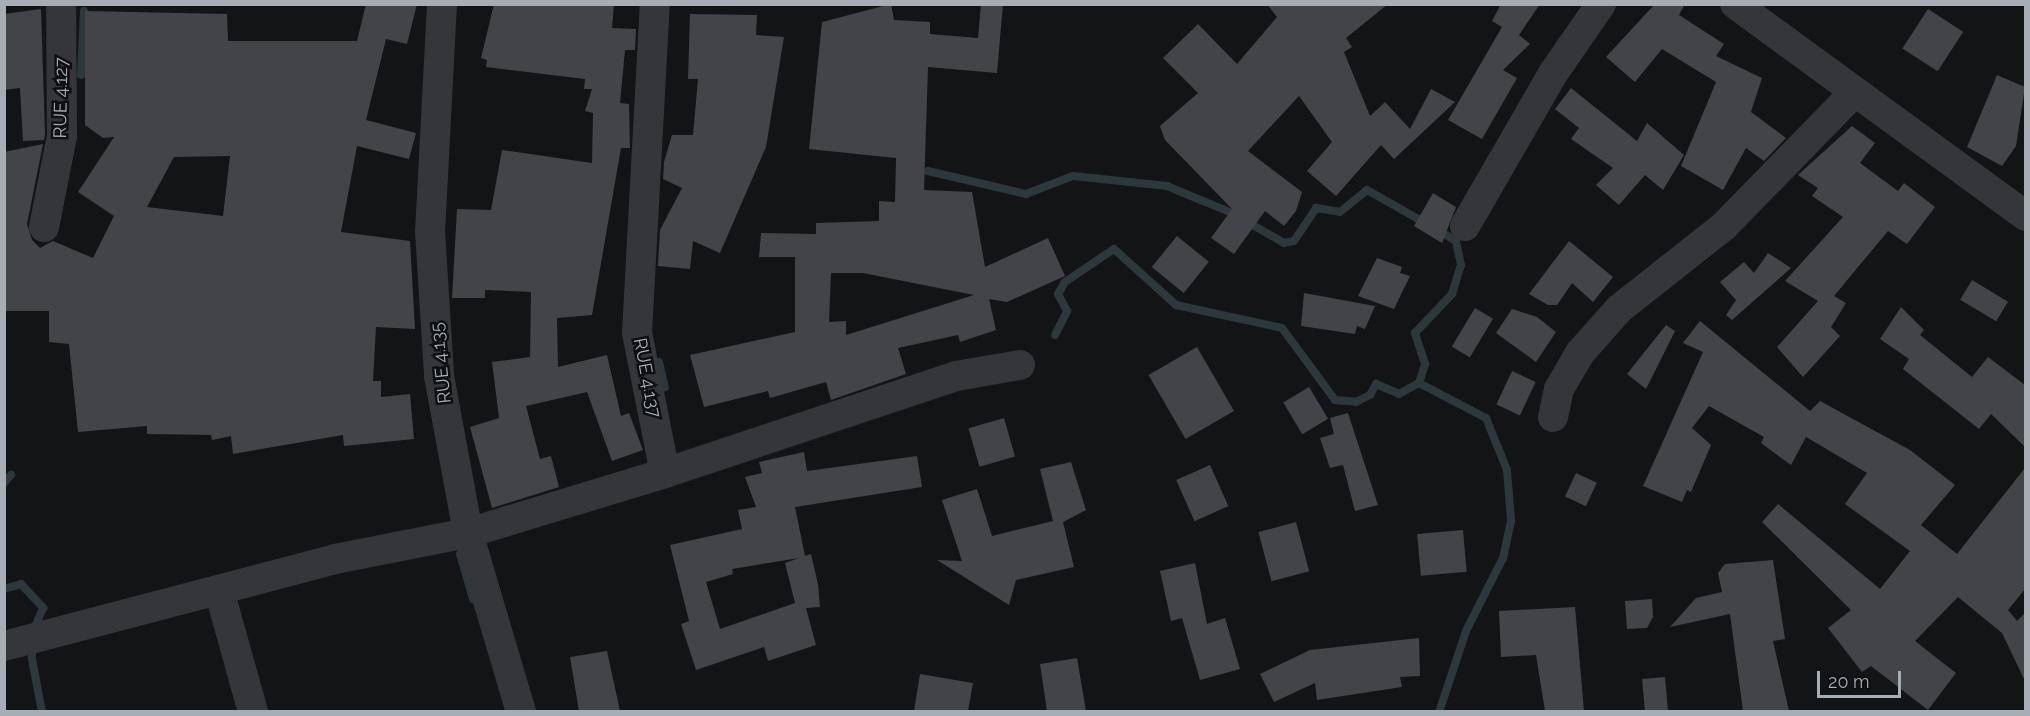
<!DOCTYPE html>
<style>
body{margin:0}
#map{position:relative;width:2030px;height:716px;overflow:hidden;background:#131415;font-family:Raleway,sans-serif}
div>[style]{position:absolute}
.stream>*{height:8px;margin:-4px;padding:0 4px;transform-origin:4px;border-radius:4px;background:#2d383d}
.building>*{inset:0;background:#424448;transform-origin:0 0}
.minor>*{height:30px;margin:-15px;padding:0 15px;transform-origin:15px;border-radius:15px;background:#35363a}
span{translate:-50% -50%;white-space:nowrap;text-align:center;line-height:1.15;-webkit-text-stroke:5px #0e0f10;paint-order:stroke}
.street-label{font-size:18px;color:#a6adb5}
.frame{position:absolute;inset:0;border:6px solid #a6adb5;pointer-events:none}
.scale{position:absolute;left:1817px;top:671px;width:84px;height:27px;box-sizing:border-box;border:3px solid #a6adb5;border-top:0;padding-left:8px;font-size:18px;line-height:21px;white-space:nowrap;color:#a6adb5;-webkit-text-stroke:4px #0e0f10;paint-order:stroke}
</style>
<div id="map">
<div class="stream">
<i style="left:81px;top:75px;width:64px;rotate:-87.3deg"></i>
<i style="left:928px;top:171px;width:101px;rotate:13.2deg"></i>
<i style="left:1026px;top:194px;width:50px;rotate:-21deg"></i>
<i style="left:1073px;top:176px;width:95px;rotate:6.1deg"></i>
<i style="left:1167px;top:186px;width:70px;rotate:22.6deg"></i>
<i style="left:1232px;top:213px;width:60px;rotate:30deg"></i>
<i style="left:1284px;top:243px;width:10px;rotate:-11deg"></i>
<i style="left:1294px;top:241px;width:40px;rotate:-56deg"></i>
<i style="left:1316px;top:208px;width:24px;rotate:9deg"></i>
<i style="left:1340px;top:212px;width:35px;rotate:-39deg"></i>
<i style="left:1367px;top:190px;width:69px;rotate:29.5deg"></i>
<i style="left:1055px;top:335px;width:27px;rotate:-63deg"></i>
<i style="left:1067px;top:311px;width:19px;rotate:-118deg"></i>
<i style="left:1058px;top:294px;width:14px;rotate:-60deg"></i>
<i style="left:1065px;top:282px;width:59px;rotate:-34deg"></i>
<i style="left:1114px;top:249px;width:84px;rotate:42.1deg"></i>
<i style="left:1176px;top:305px;width:108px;rotate:12.2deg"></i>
<i style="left:1282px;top:328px;width:89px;rotate:53.6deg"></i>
<i style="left:1335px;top:400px;width:21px;rotate:5deg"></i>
<i style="left:1356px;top:402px;width:16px;rotate:-27deg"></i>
<i style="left:1370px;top:395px;width:13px;rotate:-61deg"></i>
<i style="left:1376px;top:384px;width:25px;rotate:23deg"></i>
<i style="left:1399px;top:394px;width:23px;rotate:-29deg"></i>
<i style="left:1419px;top:383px;width:76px;rotate:27.6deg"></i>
<i style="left:1486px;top:418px;width:56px;rotate:68deg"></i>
<i style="left:1507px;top:470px;width:51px;rotate:85.5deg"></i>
<i style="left:1511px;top:521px;width:38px;rotate:102deg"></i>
<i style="left:1503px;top:558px;width:82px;rotate:116.9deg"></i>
<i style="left:1466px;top:631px;width:85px;rotate:108.4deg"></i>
<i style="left:659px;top:362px;width:26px;rotate:77deg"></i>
<i style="left:1419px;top:383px;width:20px;rotate:-72deg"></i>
<i style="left:1425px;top:364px;width:33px;rotate:-108deg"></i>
<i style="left:1415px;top:333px;width:54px;rotate:-46.5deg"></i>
<i style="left:1452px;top:294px;width:30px;rotate:-73deg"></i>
<i style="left:1461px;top:265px;width:25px;rotate:-102deg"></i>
<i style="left:1456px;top:241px;width:21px;rotate:-149deg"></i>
<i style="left:4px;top:483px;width:11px;rotate:-49deg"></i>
<i style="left:460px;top:554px;width:47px;rotate:73.9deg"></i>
<i style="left:4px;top:589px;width:18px;rotate:-16deg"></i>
<i style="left:21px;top:584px;width:33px;rotate:47deg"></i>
<i style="left:43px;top:608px;width:28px;rotate:113deg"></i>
<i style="left:32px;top:634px;width:25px;rotate:90deg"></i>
<i style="left:32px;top:659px;width:54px;rotate:79.3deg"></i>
</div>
<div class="building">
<i style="clip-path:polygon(evenodd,366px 4px,417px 4px,407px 44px,386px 39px,366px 120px,416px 133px,409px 159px,357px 146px,341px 232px,410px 241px,415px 329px,376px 327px,373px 381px,381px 381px,381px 397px,410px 394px,414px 439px,344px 446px,343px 435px,233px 454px,231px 436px,212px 440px,211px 435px,147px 434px,147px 426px,78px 432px,69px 344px,49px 342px,49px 311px,4px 311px,4px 152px,43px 144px,27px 224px,32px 240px,40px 248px,53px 241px,93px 258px,114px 216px,78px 192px,114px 137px,103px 138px,85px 125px,85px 11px,227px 14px,228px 41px,357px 41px,366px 4px,230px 156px,223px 216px,147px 207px,174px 157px,230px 156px)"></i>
<i style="clip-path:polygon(494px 4px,614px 4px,612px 28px,636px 29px,635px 50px,625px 50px,620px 103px,629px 104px,630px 148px,621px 148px,592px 315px,557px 318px,558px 367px,607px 355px,621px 416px,629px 413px,643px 450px,612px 461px,587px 392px,526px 406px,540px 459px,551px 456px,559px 487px,492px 508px,470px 427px,499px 418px,492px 362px,530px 357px,531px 292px,485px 290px,485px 298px,452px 298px,457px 209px,491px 210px,502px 150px,592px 163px,593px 113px,585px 111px,592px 89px,584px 89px,585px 79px,486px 67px,487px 60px,481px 58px)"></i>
<i style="clip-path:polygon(evenodd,891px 4px,894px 20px,930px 22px,930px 34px,978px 38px,981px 4px,1003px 4px,997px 73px,928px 67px,924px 190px,972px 192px,985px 267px,1048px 238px,1065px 276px,1007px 302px,989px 299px,996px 330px,960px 342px,958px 335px,898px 348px,906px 374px,831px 400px,826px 382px,770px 398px,768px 391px,704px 407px,690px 355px,795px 332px,795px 257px,759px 257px,761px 233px,816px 234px,816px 223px,879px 221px,879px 201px,895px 202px,896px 158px,809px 149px,822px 22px,891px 4px,831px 273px,863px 273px,974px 295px,846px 335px,846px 321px,829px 322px,831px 273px)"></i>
<i style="clip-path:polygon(1267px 4px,1388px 4px,1346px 38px,1352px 47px,1344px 52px,1370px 116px,1385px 102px,1410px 129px,1431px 89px,1455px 102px,1394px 159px,1381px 145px,1336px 196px,1307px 171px,1332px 142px,1299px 96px,1248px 151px,1302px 192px,1296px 211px,1284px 226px,1265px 211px,1234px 254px,1211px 238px,1232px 209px,1165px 140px,1160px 126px,1198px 93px,1163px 58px,1198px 24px,1237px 64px,1277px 17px)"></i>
<i style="clip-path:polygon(1501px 4px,1540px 4px,1519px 35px,1530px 44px,1503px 70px,1517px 78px,1482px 139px,1448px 120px,1502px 27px,1492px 21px)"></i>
<i style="clip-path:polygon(1655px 4px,1685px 4px,1679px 15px,1724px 44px,1716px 56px,1762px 78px,1751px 112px,1786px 138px,1764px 161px,1746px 148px,1723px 190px,1681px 166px,1716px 82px,1662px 49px,1635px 82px,1606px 57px)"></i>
<i style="clip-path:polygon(41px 9px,45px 134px,44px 140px,23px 141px,20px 88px,4px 90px,4px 14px)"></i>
<i style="left:1928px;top:9px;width:42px;height:47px;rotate:33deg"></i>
<i style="clip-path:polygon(690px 14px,757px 15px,756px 35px,784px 37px,766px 147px,720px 253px,693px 241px,690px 269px,658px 266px,660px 230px,682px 188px,663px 179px,664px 162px,672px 135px,693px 135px,698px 79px,688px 79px)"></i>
<i style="clip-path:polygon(1997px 75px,2025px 87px,2016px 146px,2002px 166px,1967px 147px)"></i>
<i style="clip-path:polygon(1571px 88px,1637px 141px,1647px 123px,1684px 155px,1663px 190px,1645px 175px,1619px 205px,1596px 185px,1613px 168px,1571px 139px,1579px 128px,1555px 109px)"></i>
<i style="clip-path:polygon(1852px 126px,1875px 143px,1860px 163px,1898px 191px,1904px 183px,1935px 207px,1907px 244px,1888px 231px,1834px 296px,1846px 303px,1831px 327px,1840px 336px,1803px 377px,1777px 347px,1818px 301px,1785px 281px,1843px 217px,1812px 196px,1818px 188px,1798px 175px)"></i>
<i style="clip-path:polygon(1433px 193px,1456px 207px,1442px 243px,1414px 226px)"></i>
<i style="left:1177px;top:236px;width:41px;height:40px;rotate:39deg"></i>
<i style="clip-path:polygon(1569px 241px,1613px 277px,1593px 302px,1572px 283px,1557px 305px,1548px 305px,1529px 294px)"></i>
<i style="clip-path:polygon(1768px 253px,1791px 268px,1732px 320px,1726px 315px,1736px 300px,1720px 282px,1744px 262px,1754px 273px)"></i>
<i style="clip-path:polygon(1377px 258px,1402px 267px,1400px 273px,1410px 276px,1394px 309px,1358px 296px)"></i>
<i style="left:1972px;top:280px;width:42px;height:23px;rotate:31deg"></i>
<i style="clip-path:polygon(1304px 293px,1375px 306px,1365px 329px,1357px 326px,1355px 334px,1301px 326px)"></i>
<i style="clip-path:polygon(1901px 307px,1924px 330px,1920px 335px,1972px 377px,1988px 357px,2025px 385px,2025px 447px,1991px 414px,1979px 429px,1903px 369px,1909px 359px,1880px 339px)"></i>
<i style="left:1475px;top:308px;width:21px;height:45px;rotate:31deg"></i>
<i style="clip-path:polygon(1512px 309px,1537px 317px,1556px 332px,1536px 362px,1496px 333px)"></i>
<i style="clip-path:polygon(1700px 321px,1810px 411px,1820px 401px,1910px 450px,1955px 485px,1921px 525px,1957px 554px,2025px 468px,2025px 589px,2008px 610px,2017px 621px,2025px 613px,2025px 681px,2002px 633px,1958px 597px,1915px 641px,1956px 673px,1928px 710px,1871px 666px,1862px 672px,1828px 628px,1851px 610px,1762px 522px,1778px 504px,1880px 589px,1910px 551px,1845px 504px,1867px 473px,1806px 437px,1791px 465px,1761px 443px,1764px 437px,1709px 406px,1692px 428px,1711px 445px,1691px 492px,1687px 490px,1682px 502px,1643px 486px,1703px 352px,1683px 343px)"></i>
<i style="clip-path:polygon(1666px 325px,1675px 331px,1646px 389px,1627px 374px)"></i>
<i style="left:1197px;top:347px;width:74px;height:56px;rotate:60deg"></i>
<i style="left:1512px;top:371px;width:26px;height:37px;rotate:25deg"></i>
<i style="left:1309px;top:387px;width:37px;height:30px;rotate:59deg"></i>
<i style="clip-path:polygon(1348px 413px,1378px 505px,1355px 511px,1343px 465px,1330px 468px,1320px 438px,1334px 434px,1330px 418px)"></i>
<i style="left:1004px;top:418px;width:40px;height:37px;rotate:74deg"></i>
<i style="clip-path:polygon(evenodd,804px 452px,807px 471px,917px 456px,922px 487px,795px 507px,805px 556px,811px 554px,818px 584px,820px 607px,806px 608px,816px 645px,768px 661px,764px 647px,696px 670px,681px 624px,689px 621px,670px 545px,742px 529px,738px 510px,756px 507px,745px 477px,762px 473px,759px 462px,804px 452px,799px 558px,785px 563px,795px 603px,720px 629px,706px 582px,733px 574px,732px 569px,799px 558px)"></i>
<i style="clip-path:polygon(1071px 462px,1086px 510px,1063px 522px,1074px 567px,1016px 580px,1009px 605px,937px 560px,962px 561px,942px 500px,977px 489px,992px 536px,1053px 521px,1040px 469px)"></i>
<i style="left:1210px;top:465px;width:45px;height:37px;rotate:66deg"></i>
<i style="left:1576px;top:473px;width:23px;height:26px;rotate:25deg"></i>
<i style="left:1296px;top:522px;width:51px;height:39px;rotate:75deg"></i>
<i style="left:1463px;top:530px;width:42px;height:46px;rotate:85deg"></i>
<i style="clip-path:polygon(1773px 560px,1785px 639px,1773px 641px,1789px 711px,1743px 711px,1730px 614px,1670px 627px,1696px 598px,1722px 592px,1718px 573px,1725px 564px)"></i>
<i style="clip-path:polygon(1195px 563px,1207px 624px,1225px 618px,1240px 669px,1200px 680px,1182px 618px,1171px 621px,1160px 571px)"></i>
<i style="clip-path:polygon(1652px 599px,1653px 617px,1647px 628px,1627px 629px,1625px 601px)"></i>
<i style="clip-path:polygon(1575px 607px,1584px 711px,1545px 711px,1536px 655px,1501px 657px,1499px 611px)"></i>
<i style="clip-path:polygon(1419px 638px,1420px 676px,1400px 677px,1402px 687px,1317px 700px,1315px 683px,1274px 702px,1260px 674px,1310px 650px)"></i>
<i style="clip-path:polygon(607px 651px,620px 711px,579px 711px,570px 657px)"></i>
<i style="clip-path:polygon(1077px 658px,1086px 711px,1047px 711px,1040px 664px)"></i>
<i style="clip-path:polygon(920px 674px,973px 683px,968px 711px,914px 711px)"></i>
<i style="left:1665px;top:677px;width:34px;height:23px;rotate:85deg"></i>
</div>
<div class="minor">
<i style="left:442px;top:4px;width:227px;rotate:93deg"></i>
<i style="left:430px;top:231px;width:145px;rotate:86.4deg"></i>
<i style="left:439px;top:376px;width:160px;rotate:79.5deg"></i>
<i style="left:468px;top:533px;width:187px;rotate:73.5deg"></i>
<i style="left:1735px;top:4px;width:360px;rotate:36.1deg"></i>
<i style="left:1465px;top:226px;width:178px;rotate:-60deg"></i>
<i style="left:1554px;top:72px;width:83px;rotate:-55.3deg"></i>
<i style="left:44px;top:227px;width:93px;rotate:-78.8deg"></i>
<i style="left:62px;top:136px;width:132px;rotate:-90.4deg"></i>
<i style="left:1553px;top:417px;width:29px;rotate:-78deg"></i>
<i style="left:1559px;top:389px;width:42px;rotate:-59.7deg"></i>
<i style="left:1580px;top:353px;width:59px;rotate:-48.4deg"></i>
<i style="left:1619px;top:309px;width:134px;rotate:-38.3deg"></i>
<i style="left:1724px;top:226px;width:186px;rotate:-45.7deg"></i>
<i style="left:665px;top:473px;width:307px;rotate:-18.4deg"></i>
<i style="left:956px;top:376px;width:65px;rotate:-9.8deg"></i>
<i style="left:219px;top:590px;width:127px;rotate:74.4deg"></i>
<i style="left:4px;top:646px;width:342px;rotate:-14.7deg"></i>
<i style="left:335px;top:559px;width:136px;rotate:-11.1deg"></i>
<i style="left:468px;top:533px;width:206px;rotate:-16.9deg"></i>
<i style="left:665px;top:473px;width:143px;rotate:-101.3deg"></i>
<i style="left:637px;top:333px;width:329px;rotate:-86.9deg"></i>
</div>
<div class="street-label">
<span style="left:61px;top:98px;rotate:-89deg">RUE 4.127</span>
<span style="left:441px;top:363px;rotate:-96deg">RUE 4.135</span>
<span style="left:647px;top:378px;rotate:79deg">RUE 4.137</span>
</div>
<div class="frame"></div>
<div class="scale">20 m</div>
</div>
